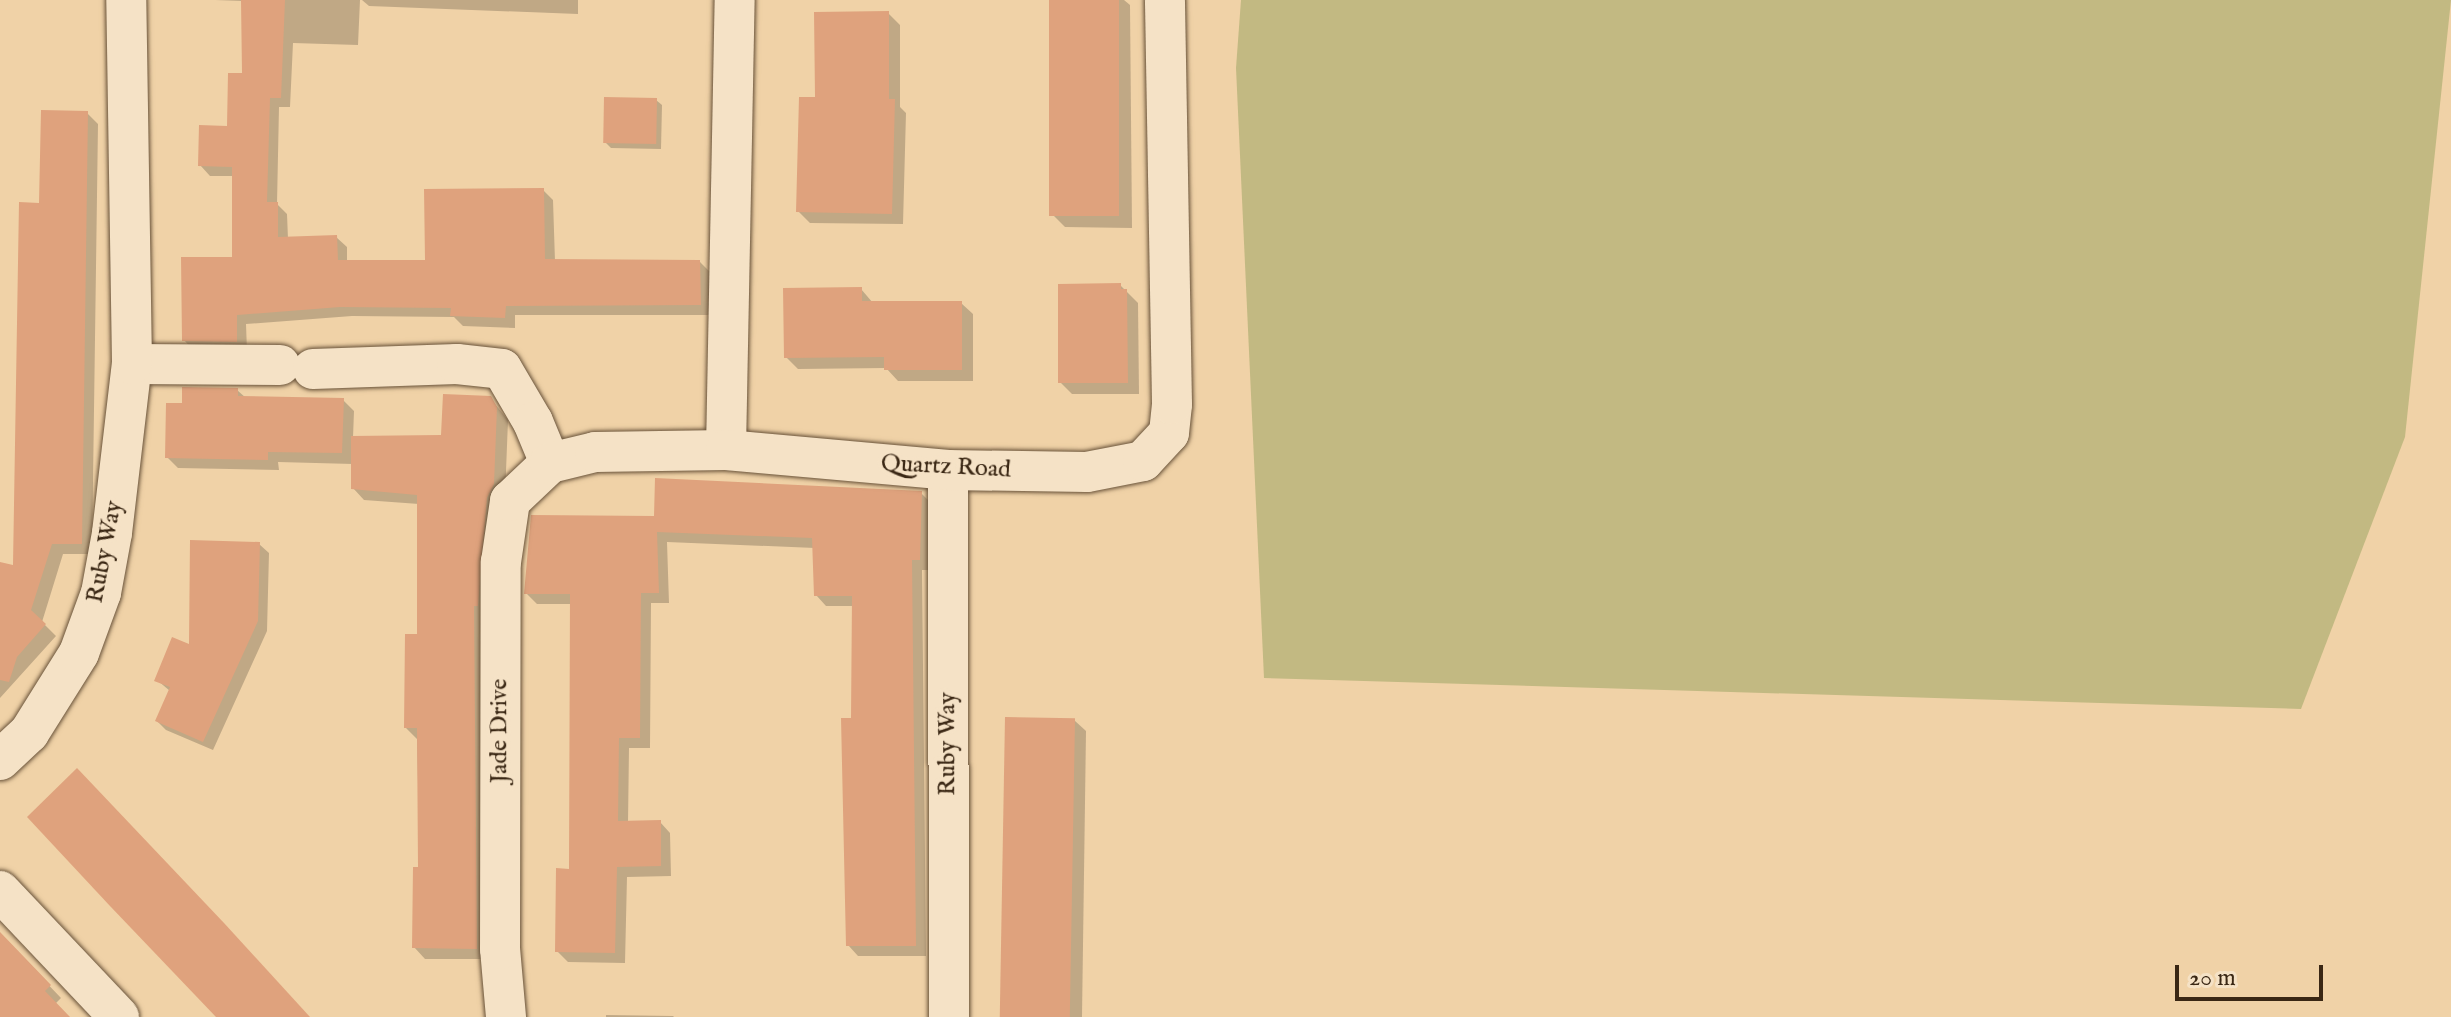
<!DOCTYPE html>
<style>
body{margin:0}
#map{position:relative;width:2451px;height:1017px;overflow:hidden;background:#f0d2a7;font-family:"IM FELL English",serif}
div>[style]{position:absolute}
.green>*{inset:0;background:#c2b982}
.shadow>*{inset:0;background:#0003}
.building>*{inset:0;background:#dfa27d;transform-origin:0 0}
.roads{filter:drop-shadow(0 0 2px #685239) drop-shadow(0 0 2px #685239)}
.street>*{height:40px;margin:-20px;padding:0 20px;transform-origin:20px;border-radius:20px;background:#f5e2c6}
span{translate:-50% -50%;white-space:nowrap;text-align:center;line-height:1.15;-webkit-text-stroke:8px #f5e2c6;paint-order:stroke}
.street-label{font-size:24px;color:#3a2714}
.scale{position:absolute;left:2175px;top:965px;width:148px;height:36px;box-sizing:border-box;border:4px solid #3a2714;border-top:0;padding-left:10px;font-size:24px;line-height:28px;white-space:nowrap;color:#3a2714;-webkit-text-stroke:6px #f5e2c6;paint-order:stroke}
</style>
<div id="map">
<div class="green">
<i style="clip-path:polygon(1241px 0,2451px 0,2405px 437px,2301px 709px,1264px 678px,1236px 68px)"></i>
</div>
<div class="shadow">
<i style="clip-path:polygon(215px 0,360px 0,358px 45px,293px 43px,290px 107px,279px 107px,277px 204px,287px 214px,288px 239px,336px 237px,347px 247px,347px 262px,427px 262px,543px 190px,553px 200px,555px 261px,700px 262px,710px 272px,711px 315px,515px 315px,515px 328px,463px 326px,454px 317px,352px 316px,246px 324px,247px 351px,194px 351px,184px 340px,234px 259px,234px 176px,210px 176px,200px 165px,229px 128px,244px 75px,243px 1px)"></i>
<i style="clip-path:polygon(362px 0,578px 0,578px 14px,369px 6px)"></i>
<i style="clip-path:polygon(1051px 0,1124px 0,1130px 5px,1132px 228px,1065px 227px,1053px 215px)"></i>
<i style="clip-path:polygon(888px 13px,900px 25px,900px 107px,906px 113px,903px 224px,810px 223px,798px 211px,817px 99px)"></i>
<i style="clip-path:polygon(656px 100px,662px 105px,661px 149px,611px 148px,605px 142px)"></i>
<i style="clip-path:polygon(87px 113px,98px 124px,92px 554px,63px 554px,42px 622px,56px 636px,0 698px,0 706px,0 564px,15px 568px,41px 205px)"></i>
<i style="clip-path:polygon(1120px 285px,1138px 303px,1139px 394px,1072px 394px,1060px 382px)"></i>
<i style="clip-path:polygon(861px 289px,873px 303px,961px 303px,973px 314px,973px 381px,898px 381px,886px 368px,798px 369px,786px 357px)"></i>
<i style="clip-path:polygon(237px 390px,246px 398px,343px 400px,354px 411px,353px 438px,443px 437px,490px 398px,508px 420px,487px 959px,425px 959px,414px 947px,420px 869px,417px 739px,406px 728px,420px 636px,419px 504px,364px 500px,353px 488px,353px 464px,278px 462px,279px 470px,178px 468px,167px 457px,184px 405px)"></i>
<i style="clip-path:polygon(921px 493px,931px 503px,930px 570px,922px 570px,926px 956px,858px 956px,848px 945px,854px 606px,826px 606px,816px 595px,815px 548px,667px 542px,669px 603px,651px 603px,650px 748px,629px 748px,628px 823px,660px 822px,670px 833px,671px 876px,627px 877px,625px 963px,568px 962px,557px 951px,571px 871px,572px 604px,537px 604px,526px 593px,656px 518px)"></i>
<i style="clip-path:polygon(259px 544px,269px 553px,267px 631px,213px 750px,166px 730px,157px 721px,170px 691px,157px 680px,191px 647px)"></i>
<i style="clip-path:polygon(1007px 719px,1074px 720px,1086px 731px,1082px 1017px,1003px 1017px)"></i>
<i style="clip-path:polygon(0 934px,61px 998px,55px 1004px,68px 1017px,0 1017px)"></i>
<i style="clip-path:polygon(606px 1015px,673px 1016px,674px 1017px,606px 1017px)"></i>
</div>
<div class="building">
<i style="clip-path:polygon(241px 0,285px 0,281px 98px,270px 98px,267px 202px,278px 202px,278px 237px,337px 235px,338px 260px,425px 260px,424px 189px,544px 188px,545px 259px,700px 260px,701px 305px,506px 306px,505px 318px,450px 316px,451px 308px,340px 307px,237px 315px,237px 342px,182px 341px,181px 257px,232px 257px,232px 167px,198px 166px,199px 125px,227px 126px,228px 73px,242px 73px)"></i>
<i style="left:1049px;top:0;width:70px;height:216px"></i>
<i style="clip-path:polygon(889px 11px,889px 99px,895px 99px,892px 214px,796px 212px,799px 97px,815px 97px,814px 12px)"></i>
<i style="left:604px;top:97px;width:53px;height:46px;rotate:1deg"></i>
<i style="clip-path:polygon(41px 110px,88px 111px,82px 544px,52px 544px,31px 610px,46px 624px,17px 657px,9px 682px,0 680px,0 562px,13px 565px,19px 202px,39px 203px)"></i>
<i style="clip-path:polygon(1121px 283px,1121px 289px,1127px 289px,1128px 383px,1058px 383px,1058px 284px)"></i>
<i style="clip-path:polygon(862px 287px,862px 301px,962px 301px,962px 370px,884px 370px,884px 357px,784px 358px,783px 288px)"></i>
<i style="clip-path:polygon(182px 387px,238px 388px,238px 396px,344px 398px,342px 453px,268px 452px,268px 460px,165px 458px,166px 403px,182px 403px)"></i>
<i style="clip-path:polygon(443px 394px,491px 396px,497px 407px,494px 484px,487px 498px,478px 606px,474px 606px,477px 949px,412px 948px,413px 867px,418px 867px,417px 728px,404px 728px,405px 634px,417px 634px,417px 495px,351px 489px,351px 436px,441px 435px)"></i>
<i style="clip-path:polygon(655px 478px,922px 491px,920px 560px,912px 560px,916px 946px,846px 946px,841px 718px,851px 718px,852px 596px,814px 596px,812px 538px,657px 532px,659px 593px,641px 593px,640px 738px,619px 738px,618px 821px,661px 820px,661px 866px,617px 867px,615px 953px,555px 952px,556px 868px,569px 869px,570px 594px,524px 594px,531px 515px,654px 516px)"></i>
<i style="clip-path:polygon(190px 540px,260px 542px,258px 621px,203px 742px,155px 721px,170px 687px,154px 681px,172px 637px,189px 644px)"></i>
<i style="left:1005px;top:717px;width:70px;height:300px;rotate:1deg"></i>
<i style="clip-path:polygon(77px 768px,224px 923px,310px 1017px,216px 1017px,110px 906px,27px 817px)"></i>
<i style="clip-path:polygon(0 932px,51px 985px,45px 991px,70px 1017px,0 1017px)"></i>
</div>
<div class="roads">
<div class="street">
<i style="left:132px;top:364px;width:148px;rotate:0.4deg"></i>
<i style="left:313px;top:369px;width:144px;rotate:-2deg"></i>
<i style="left:457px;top:364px;width:45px;rotate:6.3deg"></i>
<i style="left:502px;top:369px;width:61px;rotate:59.7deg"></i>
<i style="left:533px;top:422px;width:44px;rotate:67.5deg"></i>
<i style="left:726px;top:450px;width:450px;rotate:-88.9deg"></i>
<i style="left:948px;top:470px;width:547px;rotate:89.9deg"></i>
<i style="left:0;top:760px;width:40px;rotate:-43deg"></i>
<i style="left:29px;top:733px;width:94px;rotate:-58deg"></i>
<i style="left:79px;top:653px;width:64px;rotate:-69.9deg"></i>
<i style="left:101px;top:593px;width:61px;rotate:-79.6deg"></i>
<i style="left:112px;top:533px;width:170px;rotate:-83.3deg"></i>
<i style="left:132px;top:364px;width:364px;rotate:-90.9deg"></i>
<i style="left:0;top:891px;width:173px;rotate:46.6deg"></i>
<i style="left:506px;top:1017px;width:68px;rotate:-95deg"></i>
<i style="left:500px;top:949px;width:387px;rotate:-89.9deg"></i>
<i style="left:501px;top:562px;width:62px;rotate:-81.6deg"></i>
<i style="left:510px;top:501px;width:55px;rotate:-43.5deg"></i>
<i style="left:550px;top:463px;width:46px;rotate:-13.7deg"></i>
<i style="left:595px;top:452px;width:131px;rotate:-0.9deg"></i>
<i style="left:726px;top:450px;width:223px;rotate:5.1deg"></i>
<i style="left:948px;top:470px;width:139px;rotate:0.8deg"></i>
<i style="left:1087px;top:472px;width:57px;rotate:-11.1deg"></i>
<i style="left:1143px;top:461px;width:38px;rotate:-47deg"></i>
<i style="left:1169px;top:433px;width:29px;rotate:-84deg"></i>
<i style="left:1172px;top:404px;width:404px;rotate:-91deg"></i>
</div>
</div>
<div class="street-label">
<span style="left:946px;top:467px;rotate:3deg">Quartz Road</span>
<span style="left:105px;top:552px;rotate:-79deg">Ruby Way</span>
<span style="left:500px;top:731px;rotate:-90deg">Jade Drive</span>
<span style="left:948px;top:744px;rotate:-90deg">Ruby Way</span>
</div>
<div class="scale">20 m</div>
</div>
